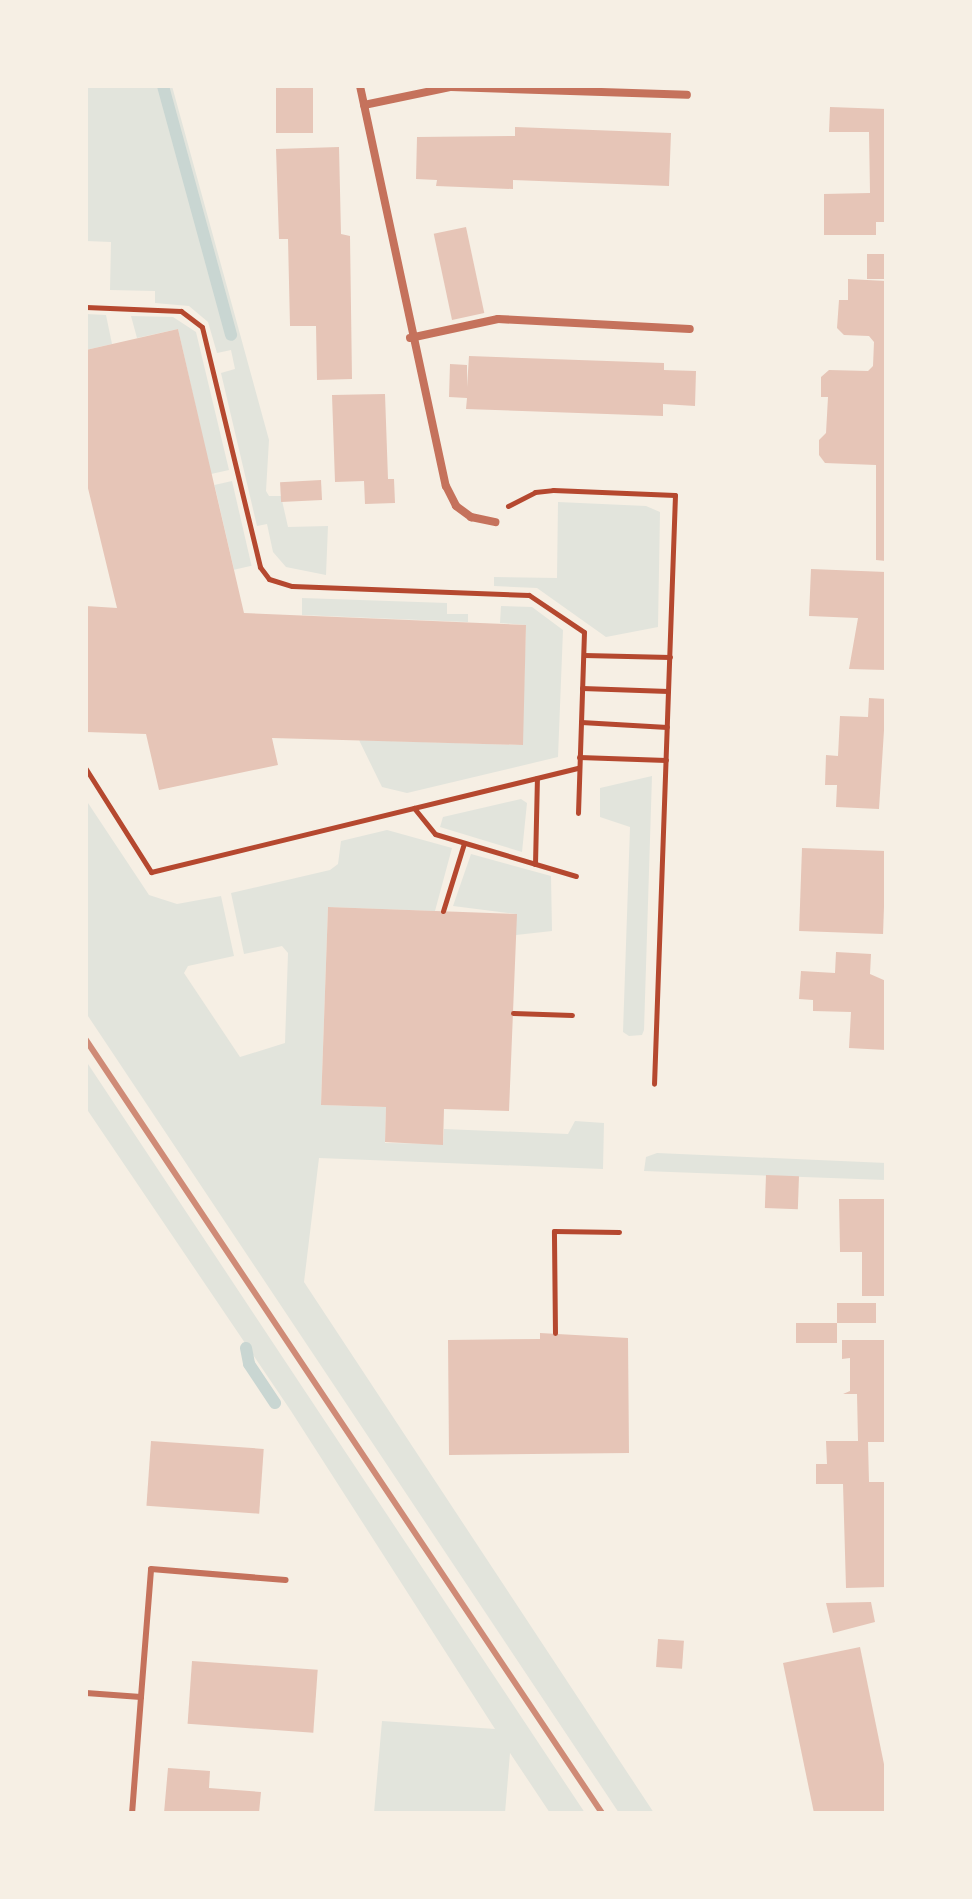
<!DOCTYPE html>
<style>
body{margin:0}
#map{position:relative;width:972px;height:1899px;overflow:hidden;background:#f6efe4;font-family:"Playfair Display",serif}
div>[style]{position:absolute}
.green>*{inset:0;background:#e2e4dc;transform-origin:0 0}
.stream>*{height:12px;margin:-6px;padding:0 6px;transform-origin:6px;border-radius:6px;background:#c9d6d2}
.building>*{inset:0;background:#e6c5b7;transform-origin:0 0}
.path>*{height:5px;margin:-2.5px;padding:0 2.5px;transform-origin:2.5px;border-radius:2.5px;background:#b5482f}
.service>*{height:6px;margin:-3px;padding:0 3px;transform-origin:3px;border-radius:3px;background:#c5725c}
.minor>*{height:8px;margin:-4px;padding:0 4px;transform-origin:4px;border-radius:4px;background:#c5725c}
.rail>*{height:6px;margin:-3px;padding:0 3px;transform-origin:3px;border-radius:3px;background:#cf8b77}
span{translate:-50% -50%;white-space:nowrap;text-align:center;line-height:1.15;-webkit-text-stroke:8px #f6efe4;paint-order:stroke}
.frame{position:absolute;inset:0;border:88px solid #f6efe4;pointer-events:none}
</style>
<div id="map">
<div class="green">
<i style="clip-path:polygon(86px 86px,172px 86px,269px 440px,266px 491px,269px 496px,281px 496px,288px 527px,328px 526px,326px 575px,286px 567px,273px 552px,267px 524px,257px 526px,221px 373px,235px 369px,231px 350px,217px 353px,208px 322px,189px 306px,155px 303px,155px 291px,110px 290px,111px 242px,86px 241px)"></i>
<i style="clip-path:polygon(86px 314px,106px 315px,112px 344px,86px 350px)"></i>
<i style="clip-path:polygon(131px 316px,173px 317px,196px 332px,229px 470px,211px 474px,178px 329px,137px 338px)"></i>
<i style="left:232px;top:481px;width:87px;height:18px;rotate:77deg"></i>
<i style="clip-path:polygon(558px 502px,646px 506px,660px 512px,658px 627px,606px 637px,537px 588px,494px 586px,494px 577px,557px 578px)"></i>
<i style="clip-path:polygon(302px 598px,447px 603px,447px 614px,468px 614px,468px 622px,302px 615px)"></i>
<i style="clip-path:polygon(501px 606px,532px 607px,563px 630px,558px 757px,407px 793px,382px 787px,359px 740px,522px 745px,526px 625px,500px 623px)"></i>
<i style="clip-path:polygon(652px 776px,644px 1030px,642px 1035px,629px 1036px,623px 1032px,630px 827px,600px 817px,600px 788px)"></i>
<i style="clip-path:polygon(521px 799px,527px 803px,522px 852px,440px 827px,443px 817px)"></i>
<i style="clip-path:polygon(86px 800px,149px 895px,177px 904px,221px 896px,234px 956px,188px 966px,184px 973px,240px 1057px,285px 1043px,288px 953px,282px 946px,244px 954px,231px 893px,330px 870px,338px 864px,341px 841px,387px 830px,452px 848px,435px 911px,328px 907px,321px 1105px,386px 1107px,385px 1143px,443px 1144px,444px 1129px,568px 1134px,575px 1121px,604px 1123px,603px 1169px,319px 1158px,304px 1282px,654px 1813px,619px 1813px,86px 1013px)"></i>
<i style="clip-path:polygon(471px 854px,551px 876px,552px 931px,516px 935px,516px 914px,453px 906px)"></i>
<i style="clip-path:polygon(86px 1061px,585px 1813px,550px 1813px,510px 1753px,505px 1813px,374px 1813px,382px 1721px,495px 1729px,291px 1411px,86px 1108px)"></i>
<i style="clip-path:polygon(657px 1153px,886px 1163px,886px 1180px,644px 1171px,646px 1157px)"></i>
</div>
<div class="stream">
<i style="left:163px;top:86px;width:258px;rotate:74.7deg"></i>
<i style="left:246px;top:1348px;width:16px;rotate:79deg"></i>
<i style="left:249px;top:1364px;width:47px;rotate:56.3deg"></i>
</div>
<div class="building">
<i style="left:276px;top:86px;width:37px;height:47px"></i>
<i style="clip-path:polygon(830px 107px,886px 109px,886px 222px,876px 222px,876px 235px,824px 235px,824px 194px,870px 193px,869px 132px,829px 132px)"></i>
<i style="clip-path:polygon(515px 127px,671px 133px,669px 186px,513px 180px,513px 189px,436px 186px,437px 180px,416px 179px,417px 137px,515px 136px)"></i>
<i style="clip-path:polygon(339px 147px,341px 234px,350px 236px,352px 379px,317px 380px,316px 326px,290px 326px,288px 239px,279px 239px,276px 149px)"></i>
<i style="left:466px;top:227px;width:88px;height:33px;rotate:78deg"></i>
<i style="left:867px;top:254px;width:19px;height:25px"></i>
<i style="clip-path:polygon(848px 279px,886px 281px,886px 561px,876px 560px,876px 465px,825px 463px,819px 455px,819px 440px,826px 433px,828px 397px,821px 397px,821px 377px,829px 370px,868px 371px,873px 366px,874px 342px,869px 336px,844px 335px,837px 328px,839px 300px,848px 300px)"></i>
<i style="clip-path:polygon(178px 329px,244px 613px,526px 625px,523px 745px,272px 738px,278px 765px,159px 790px,146px 734px,86px 732px,86px 606px,117px 608px,86px 480px,86px 350px)"></i>
<i style="clip-path:polygon(469px 356px,664px 363px,664px 370px,696px 371px,695px 406px,663px 404px,663px 416px,466px 409px,467px 398px,449px 397px,450px 364px,467px 365px,467px 387px)"></i>
<i style="clip-path:polygon(385px 394px,388px 479px,394px 479px,395px 503px,365px 504px,364px 481px,335px 482px,332px 395px)"></i>
<i style="left:321px;top:480px;width:20px;height:41px;rotate:87deg"></i>
<i style="clip-path:polygon(811px 569px,886px 572px,886px 670px,849px 669px,858px 618px,809px 616px)"></i>
<i style="clip-path:polygon(869px 698px,886px 699px,879px 809px,836px 807px,837px 785px,825px 785px,826px 755px,838px 756px,840px 716px,868px 717px)"></i>
<i style="left:802px;top:848px;width:84px;height:83px;rotate:2deg"></i>
<i style="clip-path:polygon(328px 907px,517px 914px,509px 1111px,444px 1109px,443px 1145px,385px 1142px,386px 1107px,321px 1105px)"></i>
<i style="clip-path:polygon(836px 952px,871px 954px,870px 974px,886px 981px,886px 1050px,849px 1048px,851px 1012px,813px 1011px,813px 1000px,799px 999px,801px 971px,835px 973px)"></i>
<i style="left:766px;top:1175px;width:33px;height:33px;rotate:2deg"></i>
<i style="clip-path:polygon(839px 1199px,886px 1199px,886px 1296px,862px 1296px,862px 1252px,840px 1252px)"></i>
<i style="left:837px;top:1303px;width:39px;height:20px"></i>
<i style="left:837px;top:1323px;width:20px;height:41px;rotate:90deg"></i>
<i style="clip-path:polygon(540px 1333px,628px 1338px,629px 1453px,449px 1455px,448px 1340px,540px 1339px)"></i>
<i style="clip-path:polygon(842px 1340px,886px 1340px,886px 1442px,868px 1442px,869px 1482px,886px 1482px,886px 1587px,846px 1588px,843px 1484px,816px 1484px,816px 1464px,827px 1464px,826px 1441px,858px 1441px,857px 1394px,843px 1394px,850px 1391px,850px 1358px,842px 1359px)"></i>
<i style="left:151px;top:1441px;width:113px;height:65px;rotate:4deg"></i>
<i style="clip-path:polygon(871px 1602px,875px 1622px,833px 1633px,826px 1603px)"></i>
<i style="left:658px;top:1639px;width:26px;height:28px;rotate:4deg"></i>
<i style="clip-path:polygon(860px 1647px,886px 1774px,886px 1813px,814px 1813px,783px 1663px)"></i>
<i style="left:192px;top:1661px;width:126px;height:63px;rotate:4deg"></i>
<i style="clip-path:polygon(168px 1768px,210px 1771px,209px 1788px,261px 1792px,259px 1813px,164px 1813px)"></i>
</div>
<div class="path">
<i style="left:86px;top:307px;width:95px;rotate:2.4deg"></i>
<i style="left:181px;top:311px;width:26px;rotate:37deg"></i>
<i style="left:202px;top:327px;width:247px;rotate:76.4deg"></i>
<i style="left:260px;top:567px;width:15px;rotate:53deg"></i>
<i style="left:269px;top:579px;width:24px;rotate:17deg"></i>
<i style="left:292px;top:586px;width:237px;rotate:2.2deg"></i>
<i style="left:529px;top:595px;width:66px;rotate:33.9deg"></i>
<i style="left:584px;top:632px;width:181px;rotate:91.9deg"></i>
<i style="left:508px;top:506px;width:30px;rotate:-27deg"></i>
<i style="left:535px;top:492px;width:18px;rotate:-6deg"></i>
<i style="left:553px;top:490px;width:122px;rotate:2.3deg"></i>
<i style="left:675px;top:495px;width:589px;rotate:92.04deg"></i>
<i style="left:584px;top:655px;width:86px;rotate:1.3deg"></i>
<i style="left:582px;top:688px;width:86px;rotate:2deg"></i>
<i style="left:581px;top:722px;width:86px;rotate:3.3deg"></i>
<i style="left:579px;top:757px;width:87px;rotate:2deg"></i>
<i style="left:86px;top:769px;width:122px;rotate:57.7deg"></i>
<i style="left:151px;top:872px;width:440px;rotate:-13.7deg"></i>
<i style="left:414px;top:808px;width:33px;rotate:51deg"></i>
<i style="left:435px;top:834px;width:147px;rotate:16.6deg"></i>
<i style="left:535px;top:864px;width:86px;rotate:-88.7deg"></i>
<i style="left:443px;top:911px;width:71px;rotate:-72.8deg"></i>
<i style="left:513px;top:1013px;width:59px;rotate:1.9deg"></i>
<i style="left:555px;top:1333px;width:102px;rotate:-90.6deg"></i>
<i style="left:554px;top:1231px;width:65px;rotate:0.9deg"></i>
</div>
<div class="service">
<i style="left:86px;top:1693px;width:55px;rotate:4.2deg"></i>
<i style="left:141px;top:1697px;width:116px;rotate:94.4deg"></i>
<i style="left:141px;top:1697px;width:128px;rotate:-85.5deg"></i>
<i style="left:151px;top:1569px;width:135px;rotate:4.7deg"></i>
</div>
<div class="minor">
<i style="left:360px;top:86px;width:409px;rotate:77.9deg"></i>
<i style="left:446px;top:486px;width:22px;rotate:63deg"></i>
<i style="left:456px;top:506px;width:19px;rotate:36deg"></i>
<i style="left:471px;top:517px;width:25px;rotate:12deg"></i>
<i style="left:364px;top:105px;width:89px;rotate:-11.7deg"></i>
<i style="left:451px;top:87px;width:236px;rotate:1.9deg"></i>
<i style="left:410px;top:338px;width:90px;rotate:-12.2deg"></i>
<i style="left:498px;top:319px;width:192px;rotate:3deg"></i>
</div>
<div class="rail">
<i style="left:86px;top:1040px;width:929px;rotate:56.28deg"></i>
</div>
<div class="frame"></div>
</div>
